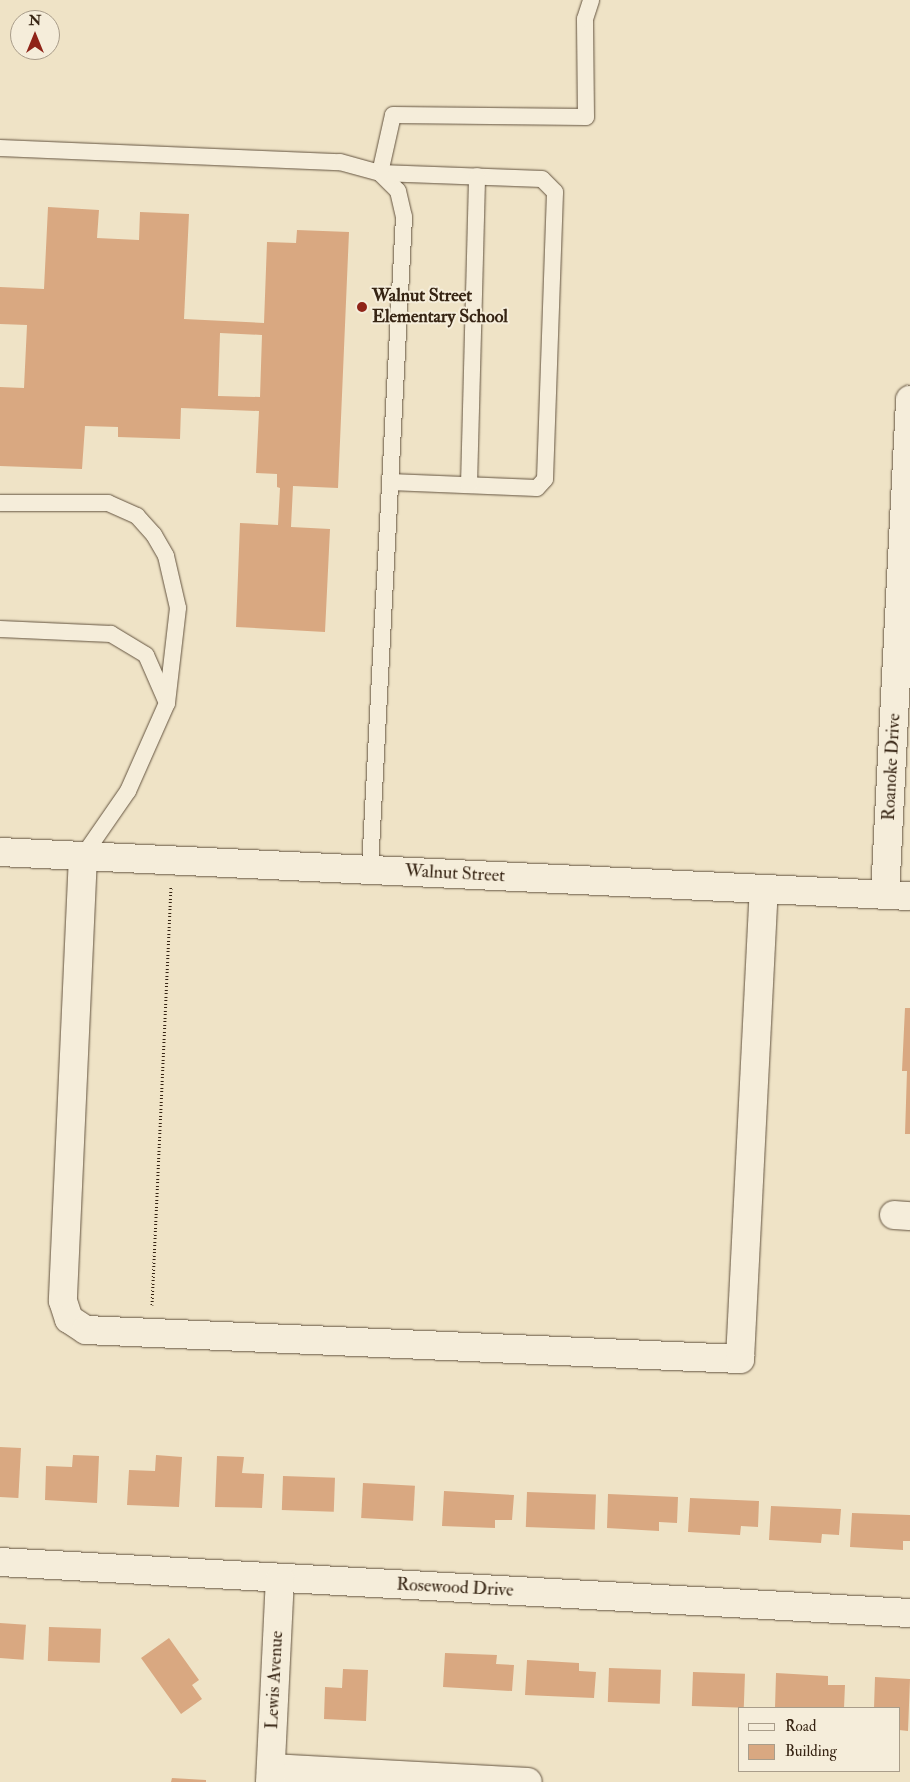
<!DOCTYPE html>
<style>
body{margin:0}
#map{position:relative;width:910px;height:1782px;overflow:hidden;background:#efe3c6;font-family:"IM FELL Double Pica",serif}
div>[style]{position:absolute}
.building>*{inset:0;background:#d9a881;transform-origin:0 0}
.path>*{height:3px;margin-top:-1.5px;transform-origin:0;background:repeating-linear-gradient(90deg,#362413 0 1px,transparent 0 3.5px)}
.roads{filter:drop-shadow(0 0 1px #645440) drop-shadow(0 0 1px #645440)}
.service>*{height:16px;margin:-8px;padding:0 8px;transform-origin:8px;border-radius:8px;background:#f5edda}
.minor>*{height:28px;margin:-14px;padding:0 14px;transform-origin:14px;border-radius:14px;background:#f5edda}
.tertiary>*{height:28px;margin:-14px;padding:0 14px;transform-origin:14px;border-radius:14px;background:#f5edda}
.dots>*{width:14px;height:14px;translate:-50% -50%;box-sizing:border-box;border:2px solid #f5edda;border-radius:50%}
span{translate:-50% -50%;white-space:nowrap;text-align:center;line-height:1.15;-webkit-text-stroke:4px #f5edda;paint-order:stroke}
.poi-label{font-size:18px;color:#362413;font-weight:700}
.left{translate:0 -50%;text-align:left}
.street-label{font-size:18px;color:#362413}
.legend{position:absolute;left:738px;top:1707px;width:162px;height:65px;box-sizing:border-box;background:#f5edda;border:1px solid #a99d8a;margin:0;padding:6px 9px;list-style:none;font-size:15px;color:#362413}
.legend li{display:flex;align-items:center;gap:10px;height:25px}
.legend b{width:25px;border:1px solid #a99d8a}
.north{position:absolute;left:10px;top:10px;width:50px;height:50px;box-sizing:border-box;background:#f5edda;border:1px solid #a99d8a;border-radius:50%;rotate:0deg;font-size:14px;font-weight:700;line-height:20px;text-align:center;color:#362413}
.north::after{content:'';display:block;margin:auto;width:18px;height:22px;background:#8f2418;clip-path:polygon(50% 0,100% 100%,50% 72%,0 100%)}
</style>
<div id="map">
<div class="building">
<i style="clip-path:polygon(evenodd,48px 207px,99px 210px,97px 238px,139px 240px,140px 212px,189px 214px,184px 319px,264px 323px,267px 242px,296px 243px,297px 230px,349px 232px,338px 488px,293px 486px,291px 527px,330px 529px,325px 632px,236px 627px,240px 523px,278px 525px,280px 488px,277px 487px,277px 474px,256px 473px,259px 411px,181px 408px,180px 439px,118px 437px,118px 427px,85px 426px,82px 469px,0 466px,0 387px,24px 388px,27px 325px,0 324px,0 287px,44px 289px,48px 207px,220px 333px,262px 335px,260px 397px,218px 396px,220px 333px)"></i>
<i style="clip-path:polygon(905px 1008px,910px 1008px,910px 1134px,905px 1134px,907px 1071px,902px 1071px)"></i>
<i style="left:0;top:1447px;width:21px;height:50px;rotate:3deg"></i>
<i style="clip-path:polygon(73px 1455px,99px 1456px,97px 1503px,45px 1500px,46px 1466px,72px 1467px)"></i>
<i style="clip-path:polygon(156px 1455px,182px 1457px,179px 1507px,127px 1505px,129px 1470px,155px 1471px)"></i>
<i style="clip-path:polygon(217px 1456px,244px 1457px,242px 1473px,264px 1474px,262px 1508px,215px 1507px)"></i>
<i style="left:283px;top:1476px;width:52px;height:34px;rotate:2deg"></i>
<i style="left:363px;top:1483px;width:52px;height:35px;rotate:3deg"></i>
<i style="clip-path:polygon(444px 1491px,514px 1495px,512px 1520px,495px 1520px,495px 1528px,442px 1526px)"></i>
<i style="left:527px;top:1492px;width:69px;height:35px;rotate:2deg"></i>
<i style="clip-path:polygon(608px 1494px,678px 1497px,677px 1523px,659px 1522px,659px 1531px,607px 1528px)"></i>
<i style="clip-path:polygon(690px 1498px,759px 1501px,758px 1527px,741px 1526px,740px 1535px,688px 1532px)"></i>
<i style="clip-path:polygon(771px 1506px,841px 1509px,839px 1535px,822px 1534px,821px 1543px,769px 1540px)"></i>
<i style="clip-path:polygon(852px 1513px,910px 1515px,910px 1541px,903px 1541px,903px 1550px,850px 1547px)"></i>
<i style="left:0;top:1623px;width:26px;height:35px;rotate:4deg"></i>
<i style="left:49px;top:1627px;width:52px;height:34px;rotate:2deg"></i>
<i style="clip-path:polygon(169px 1638px,199px 1680px,192px 1685px,202px 1699px,181px 1714px,141px 1658px)"></i>
<i style="clip-path:polygon(445px 1653px,497px 1655px,496px 1664px,514px 1665px,512px 1691px,443px 1687px)"></i>
<i style="clip-path:polygon(527px 1660px,579px 1663px,579px 1671px,596px 1672px,594px 1698px,525px 1695px)"></i>
<i style="left:609px;top:1668px;width:52px;height:34px;rotate:2deg"></i>
<i style="clip-path:polygon(343px 1669px,368px 1670px,366px 1721px,324px 1719px,325px 1687px,342px 1688px)"></i>
<i style="left:693px;top:1672px;width:52px;height:34px;rotate:2deg"></i>
<i style="clip-path:polygon(776px 1673px,828px 1676px,828px 1685px,845px 1685px,844px 1708px,775px 1708px)"></i>
<i style="clip-path:polygon(875px 1677px,910px 1679px,908px 1731px,899px 1730px,899px 1708px,874px 1708px)"></i>
<i style="clip-path:polygon(172px 1778px,206px 1780px,206px 1782px,171px 1782px)"></i>
</div>
<div class="path">
<i style="left:152px;top:1305px;width:418px;rotate:-87.4deg"></i>
</div>
<div class="roads">
<div class="service">
<i style="left:0;top:148px;width:340px;rotate:2.4deg"></i>
<i style="left:340px;top:162px;width:41px;rotate:15.4deg"></i>
<i style="left:380px;top:173px;width:25px;rotate:45deg"></i>
<i style="left:398px;top:191px;width:27px;rotate:77deg"></i>
<i style="left:404px;top:217px;width:653px;rotate:92.99deg"></i>
<i style="left:390px;top:482px;width:147px;rotate:2.3deg"></i>
<i style="left:537px;top:488px;width:12px;rotate:-48deg"></i>
<i style="left:545px;top:479px;width:287px;rotate:-88deg"></i>
<i style="left:555px;top:192px;width:18px;rotate:-135deg"></i>
<i style="left:542px;top:179px;width:162px;rotate:-177.9deg"></i>
<i style="left:380px;top:173px;width:59px;rotate:-77.4deg"></i>
<i style="left:393px;top:115px;width:193px;rotate:0.6deg"></i>
<i style="left:586px;top:117px;width:98px;rotate:-90.6deg"></i>
<i style="left:585px;top:19px;width:20px;rotate:-72deg"></i>
<i style="left:469px;top:485px;width:309px;rotate:-88.5deg"></i>
<i style="left:0;top:503px;width:108px"></i>
<i style="left:108px;top:503px;width:32px;rotate:24deg"></i>
<i style="left:137px;top:516px;width:25px;rotate:48deg"></i>
<i style="left:154px;top:535px;width:24px;rotate:60deg"></i>
<i style="left:166px;top:556px;width:53px;rotate:77deg"></i>
<i style="left:178px;top:608px;width:96px;rotate:96.6deg"></i>
<i style="left:167px;top:703px;width:52px;rotate:-113.6deg"></i>
<i style="left:146px;top:655px;width:41px;rotate:-149deg"></i>
<i style="left:111px;top:634px;width:111px;rotate:-177.4deg"></i>
<i style="left:83px;top:856px;width:79px;rotate:-55.3deg"></i>
<i style="left:128px;top:791px;width:96px;rotate:-66.1deg"></i>
</div>
<div class="minor">
<i style="left:83px;top:856px;width:445px;rotate:92.6deg"></i>
<i style="left:63px;top:1301px;width:19px;rotate:72deg"></i>
<i style="left:69px;top:1319px;width:20px;rotate:33deg"></i>
<i style="left:86px;top:1330px;width:655px;rotate:2.54deg"></i>
<i style="left:740px;top:1359px;width:470px;rotate:-87.1deg"></i>
<i style="left:885px;top:895px;width:496px;rotate:-87.1deg"></i>
<i style="left:894px;top:1215px;width:16px;rotate:4deg"></i>
<i style="left:0;top:1562px;width:911px;rotate:3.21deg"></i>
<i style="left:271px;top:1768px;width:257px;rotate:3.1deg"></i>
<i style="left:270px;top:1782px;width:203px;rotate:-87.2deg"></i>
</div>
<div class="tertiary">
<i style="left:0;top:852px;width:911px;rotate:2.77deg"></i>
</div>
</div>
<div class="dots">
<i style="left:362px;top:307px;background:#8f2418"></i>
</div>
<div class="poi-label">
<span class="left" style="left:372px;top:307px">Walnut Street<br>Elementary School</span>
</div>
<div class="street-label">
<span style="left:892px;top:767px;rotate:-87deg">Roanoke Drive</span>
<span style="left:455px;top:874px;rotate:3deg">Walnut Street</span>
<span style="left:455px;top:1588px;rotate:3deg">Rosewood Drive</span>
<span style="left:275px;top:1680px;rotate:-87deg">Lewis Avenue</span>
</div>
<ul class="legend">
<li><b style="height:6px;background:#f5edda"></b>Road</li>
<li><b style="height:14px;background:#d9a881"></b>Building</li>
</ul>
<div class="north">N</div>
</div>
